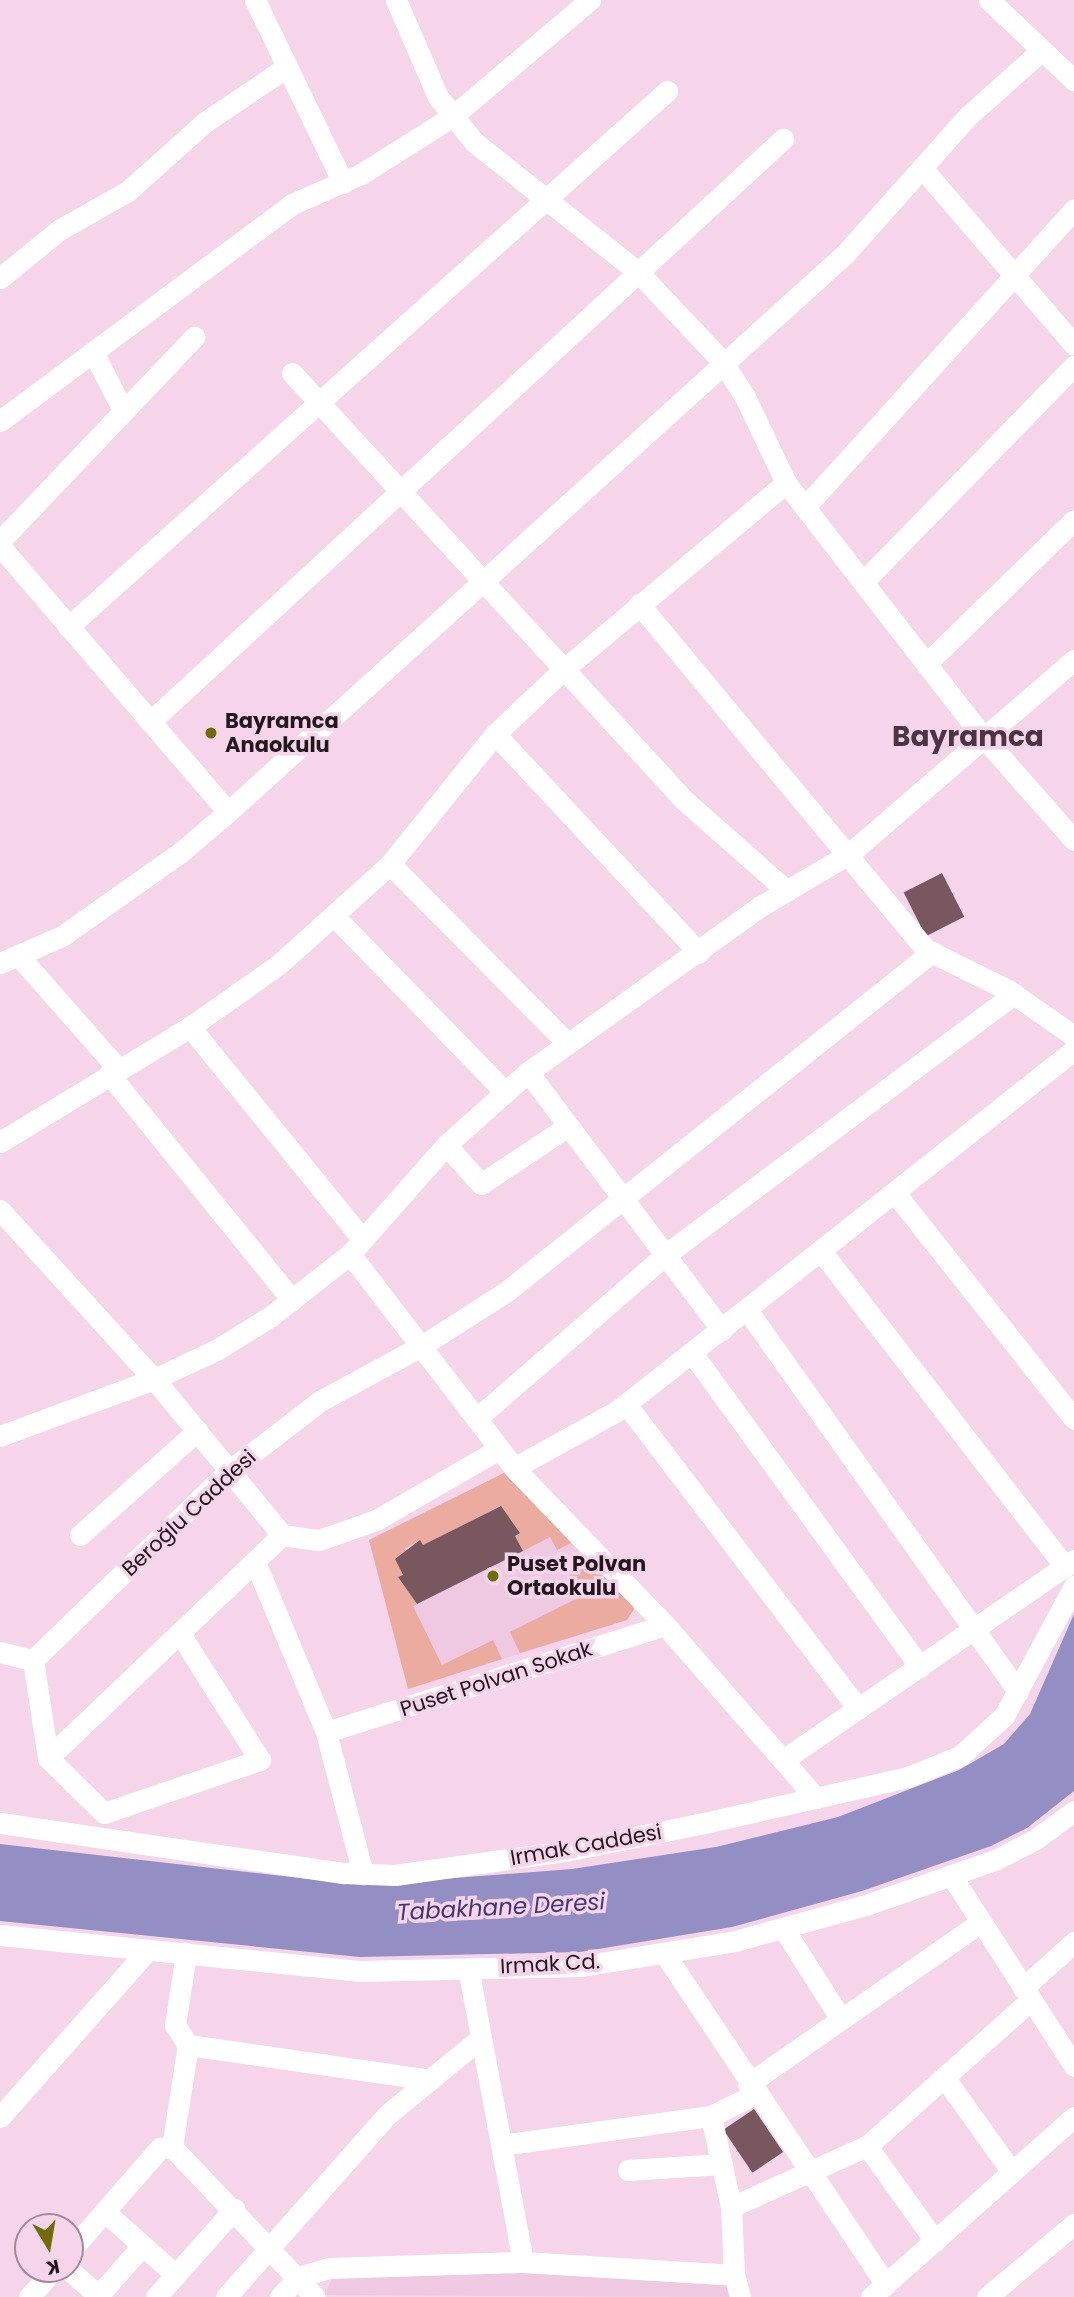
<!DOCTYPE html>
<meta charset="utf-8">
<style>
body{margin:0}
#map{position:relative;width:1074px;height:2297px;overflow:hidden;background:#f6d5ea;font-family:Poppins,sans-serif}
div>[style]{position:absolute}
.built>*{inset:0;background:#efc8e1}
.green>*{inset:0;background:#ecab9f}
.water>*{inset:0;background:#938fc5}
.building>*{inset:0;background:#79575e;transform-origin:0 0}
.minor>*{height:21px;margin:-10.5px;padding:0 10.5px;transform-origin:10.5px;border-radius:10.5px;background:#fff}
.dots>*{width:19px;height:19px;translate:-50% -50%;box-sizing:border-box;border:4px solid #f6d5ea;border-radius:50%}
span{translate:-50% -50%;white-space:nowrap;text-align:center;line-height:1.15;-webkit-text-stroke:7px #f6d5ea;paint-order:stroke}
.poi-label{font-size:21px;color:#22171f;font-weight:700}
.left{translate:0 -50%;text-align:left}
.street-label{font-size:21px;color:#22171f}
.water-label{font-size:23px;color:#413678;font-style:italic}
.district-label{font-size:28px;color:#4d3445;font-weight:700}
.north{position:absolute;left:14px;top:2213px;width:70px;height:70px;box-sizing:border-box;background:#f6d5ea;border:2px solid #a18999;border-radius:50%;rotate:169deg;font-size:19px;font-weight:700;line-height:28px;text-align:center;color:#22171f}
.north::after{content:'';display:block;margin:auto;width:24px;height:32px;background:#6f6c09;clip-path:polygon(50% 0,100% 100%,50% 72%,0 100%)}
</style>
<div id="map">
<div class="built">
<i style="clip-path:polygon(504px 1473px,628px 1596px,634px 1609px,627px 1620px,408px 1689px,369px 1540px)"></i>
<i style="clip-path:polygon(523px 2269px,726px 2282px,730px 2297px,324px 2295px,334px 2275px)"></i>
</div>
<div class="green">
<i style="clip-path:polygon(504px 1473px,573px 1542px,557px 1550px,550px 1537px,523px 1551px,515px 1536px,520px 1533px,500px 1506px,423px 1545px,420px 1540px,404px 1549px,406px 1553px,395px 1559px,403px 1575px,398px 1577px,417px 1604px,413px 1606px,442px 1665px,493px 1640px,502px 1659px,408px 1689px,369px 1540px)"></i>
<i style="clip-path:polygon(586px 1555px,628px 1596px,634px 1609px,627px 1620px,520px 1653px,510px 1632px,580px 1597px,565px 1565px)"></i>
</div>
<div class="water">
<i style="clip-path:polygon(1074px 1614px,1074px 1791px,1027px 1828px,991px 1846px,862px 1891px,732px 1927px,580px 1952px,360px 1957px,0 1921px,0 1844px,362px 1885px,572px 1869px,716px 1847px,838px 1817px,959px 1770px,1004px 1744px,1030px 1714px)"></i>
</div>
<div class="building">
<i style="left:942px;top:873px;width:49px;height:43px;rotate:63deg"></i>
<i style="clip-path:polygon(501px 1506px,520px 1533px,515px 1536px,523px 1551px,417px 1604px,398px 1577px,403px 1575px,395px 1559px,420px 1540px,423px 1545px)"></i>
<i style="left:754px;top:2109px;width:52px;height:37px;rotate:56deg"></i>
</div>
<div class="minor">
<i style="left:255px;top:0;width:203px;rotate:64.3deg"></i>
<i style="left:396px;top:0;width:106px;rotate:66.6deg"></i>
<i style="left:438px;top:97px;width:58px;rotate:51.3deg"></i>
<i style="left:474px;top:142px;width:211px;rotate:38.4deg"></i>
<i style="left:639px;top:273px;width:121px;rotate:46.7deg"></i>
<i style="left:722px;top:361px;width:43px;rotate:57.4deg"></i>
<i style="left:745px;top:397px;width:95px;rotate:64.5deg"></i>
<i style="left:786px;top:483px;width:323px;rotate:52.2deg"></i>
<i style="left:984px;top:738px;width:136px;rotate:48.6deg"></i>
<i style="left:989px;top:0;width:117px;rotate:43.3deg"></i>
<i style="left:922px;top:168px;width:233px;rotate:49.3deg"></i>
<i style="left:0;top:278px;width:76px;rotate:-39.1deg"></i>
<i style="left:59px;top:230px;width:79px;rotate:-29.5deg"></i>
<i style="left:128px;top:191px;width:103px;rotate:-41.9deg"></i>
<i style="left:205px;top:122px;width:99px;rotate:-33.9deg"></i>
<i style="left:93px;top:352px;width:65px;rotate:62.7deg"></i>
<i style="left:292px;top:373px;width:580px;rotate:47.45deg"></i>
<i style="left:684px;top:800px;width:137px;rotate:41.5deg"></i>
<i style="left:0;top:421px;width:364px;rotate:-36.6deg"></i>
<i style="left:292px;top:204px;width:75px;rotate:-23.5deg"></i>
<i style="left:361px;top:174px;width:109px;rotate:-32.2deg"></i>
<i style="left:453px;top:116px;width:180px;rotate:-40.3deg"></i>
<i style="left:805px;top:507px;width:401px;rotate:-47.9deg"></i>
<i style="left:0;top:541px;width:282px;rotate:-46.4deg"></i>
<i style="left:0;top:546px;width:350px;rotate:49.4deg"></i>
<i style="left:863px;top:582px;width:302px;rotate:-45.7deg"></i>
<i style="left:639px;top:604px;width:448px;rotate:50.3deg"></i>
<i style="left:925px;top:949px;width:93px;rotate:26.3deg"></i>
<i style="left:1008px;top:990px;width:80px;rotate:34.9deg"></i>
<i style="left:68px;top:627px;width:804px;rotate:-41.82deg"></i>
<i style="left:926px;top:664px;width:206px;rotate:-44.2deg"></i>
<i style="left:150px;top:722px;width:861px;rotate:-42.65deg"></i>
<i style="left:495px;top:734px;width:299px;rotate:47deg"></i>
<i style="left:390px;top:864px;width:253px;rotate:45.3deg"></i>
<i style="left:334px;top:916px;width:245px;rotate:45.8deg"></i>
<i style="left:18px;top:955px;width:152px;rotate:48.7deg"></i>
<i style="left:0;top:963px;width:68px;rotate:-23.5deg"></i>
<i style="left:62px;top:936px;width:146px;rotate:-35.2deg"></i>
<i style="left:181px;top:852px;width:62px;rotate:-40.4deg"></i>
<i style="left:228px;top:812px;width:832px;rotate:-42.13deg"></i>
<i style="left:845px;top:254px;width:185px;rotate:-48.3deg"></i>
<i style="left:968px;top:116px;width:99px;rotate:-41.7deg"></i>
<i style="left:190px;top:1027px;width:274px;rotate:50.9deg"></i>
<i style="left:528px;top:1072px;width:323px;rotate:53.1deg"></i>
<i style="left:109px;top:1074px;width:291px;rotate:51deg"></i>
<i style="left:0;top:1142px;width:222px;rotate:-31.2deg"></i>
<i style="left:190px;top:1027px;width:108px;rotate:-35.2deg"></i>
<i style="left:278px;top:965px;width:151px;rotate:-42deg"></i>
<i style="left:390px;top:864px;width:167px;rotate:-51.1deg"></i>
<i style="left:495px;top:734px;width:95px;rotate:-43.3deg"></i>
<i style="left:564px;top:669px;width:290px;rotate:-40deg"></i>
<i style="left:446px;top:1145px;width:52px;rotate:48.1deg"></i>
<i style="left:481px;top:1184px;width:105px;rotate:-33.7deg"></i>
<i style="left:895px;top:1193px;width:288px;rotate:51.6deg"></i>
<i style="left:0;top:1210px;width:229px;rotate:47.7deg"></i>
<i style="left:154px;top:1379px;width:202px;rotate:50.6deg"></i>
<i style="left:282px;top:1535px;width:37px;rotate:8deg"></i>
<i style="left:319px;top:1540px;width:60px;rotate:-19.3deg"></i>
<i style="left:376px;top:1520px;width:142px;rotate:-30deg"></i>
<i style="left:821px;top:1251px;width:399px;rotate:52.3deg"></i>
<i style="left:350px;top:1254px;width:270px;rotate:52.5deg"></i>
<i style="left:514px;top:1468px;width:218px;rotate:46.1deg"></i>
<i style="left:665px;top:1625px;width:230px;rotate:48.9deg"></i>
<i style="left:747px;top:1310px;width:468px;rotate:54.6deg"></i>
<i style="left:692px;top:1353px;width:388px;rotate:54deg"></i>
<i style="left:626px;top:1404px;width:383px;rotate:52.7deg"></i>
<i style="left:477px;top:1418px;width:249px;rotate:-40.9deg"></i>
<i style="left:665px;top:1255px;width:436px;rotate:-36.8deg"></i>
<i style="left:0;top:1436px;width:164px;rotate:-20.3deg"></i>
<i style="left:154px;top:1379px;width:71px;rotate:-25.1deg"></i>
<i style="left:218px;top:1349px;width:62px;rotate:-31.9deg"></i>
<i style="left:271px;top:1316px;width:100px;rotate:-38.1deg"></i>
<i style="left:350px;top:1254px;width:145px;rotate:-48.6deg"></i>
<i style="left:446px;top:1145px;width:110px;rotate:-41.7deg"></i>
<i style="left:528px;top:1072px;width:286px;rotate:-35.5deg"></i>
<i style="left:761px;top:906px;width:102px;rotate:-30.6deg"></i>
<i style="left:849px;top:854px;width:297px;rotate:-40.8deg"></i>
<i style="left:514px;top:1468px;width:118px;rotate:-29deg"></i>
<i style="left:617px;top:1411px;width:582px;rotate:-38.31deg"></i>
<i style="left:80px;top:1535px;width:157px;rotate:-41.6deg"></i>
<i style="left:255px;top:1562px;width:184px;rotate:67.3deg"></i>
<i style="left:326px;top:1732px;width:147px;rotate:75.4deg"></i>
<i style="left:0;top:1652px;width:34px;rotate:14deg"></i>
<i style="left:33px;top:1660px;width:272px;rotate:-44deg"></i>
<i style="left:229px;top:1471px;width:115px;rotate:-37.6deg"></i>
<i style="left:320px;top:1401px;width:117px;rotate:-28.5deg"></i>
<i style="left:423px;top:1345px;width:100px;rotate:-32.7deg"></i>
<i style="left:507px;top:1291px;width:544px;rotate:-38.58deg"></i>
<i style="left:33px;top:1660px;width:99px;rotate:81.3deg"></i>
<i style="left:48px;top:1758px;width:78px;rotate:44.5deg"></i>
<i style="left:104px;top:1813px;width:165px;rotate:-18.8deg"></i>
<i style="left:260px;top:1760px;width:149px;rotate:-122.4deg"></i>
<i style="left:326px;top:1732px;width:355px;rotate:-17.5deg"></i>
<i style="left:48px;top:1758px;width:323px;rotate:-43.6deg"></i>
<i style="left:783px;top:1760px;width:353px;rotate:-34.5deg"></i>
<i style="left:0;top:1823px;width:348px;rotate:8.3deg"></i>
<i style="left:344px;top:1873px;width:51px;rotate:2.2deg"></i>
<i style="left:395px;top:1875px;width:173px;rotate:-8deg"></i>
<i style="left:566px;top:1851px;width:150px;rotate:-11.5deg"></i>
<i style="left:713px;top:1821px;width:200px;rotate:-12.7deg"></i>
<i style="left:908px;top:1777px;width:56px;rotate:-22deg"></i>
<i style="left:960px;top:1756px;width:59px;rotate:-42.3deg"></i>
<i style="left:1004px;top:1716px;width:148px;rotate:-61.7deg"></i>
<i style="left:951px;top:1875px;width:227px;rotate:57.2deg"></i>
<i style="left:783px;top:1928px;width:108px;rotate:57.5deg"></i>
<i style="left:0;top:1935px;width:361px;rotate:5.7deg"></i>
<i style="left:359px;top:1971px;width:222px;rotate:-1.3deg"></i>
<i style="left:581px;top:1966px;width:156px;rotate:-9.2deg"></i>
<i style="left:735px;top:1941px;width:136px;rotate:-15.4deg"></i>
<i style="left:866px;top:1905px;width:139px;rotate:-19.3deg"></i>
<i style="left:997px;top:1859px;width:42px;rotate:-27.2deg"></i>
<i style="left:1034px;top:1840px;width:49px;rotate:-35.9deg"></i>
<i style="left:664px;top:1953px;width:399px;rotate:56.2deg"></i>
<i style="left:468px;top:1968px;width:299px;rotate:79.4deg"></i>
<i style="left:1023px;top:1988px;width:69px;rotate:-42deg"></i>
<i style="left:188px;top:2045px;width:245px;rotate:8.2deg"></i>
<i style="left:944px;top:2077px;width:117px;rotate:54.4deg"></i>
<i style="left:748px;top:2084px;width:284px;rotate:-34.8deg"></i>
<i style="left:0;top:2117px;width:223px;rotate:-48.5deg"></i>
<i style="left:501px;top:2145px;width:212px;rotate:-7.9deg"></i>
<i style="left:867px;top:2146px;width:117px;rotate:54.4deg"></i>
<i style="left:172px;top:2147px;width:207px;rotate:46.4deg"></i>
<i style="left:172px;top:2147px;width:103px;rotate:-81.1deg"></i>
<i style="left:188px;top:2045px;width:24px;rotate:-123deg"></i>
<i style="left:175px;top:2025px;width:73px;rotate:-81.3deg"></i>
<i style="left:628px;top:2170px;width:94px;rotate:-3.7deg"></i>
<i style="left:731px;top:2207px;width:149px;rotate:-24.2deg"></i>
<i style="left:867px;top:2146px;width:220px;rotate:-41.7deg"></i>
<i style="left:105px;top:2212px;width:95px;rotate:41.6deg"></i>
<i style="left:70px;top:2251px;width:137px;rotate:-48.9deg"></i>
<i style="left:160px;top:2148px;width:12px;rotate:-5deg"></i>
<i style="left:68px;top:2269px;width:43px;rotate:41.2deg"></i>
<i style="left:29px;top:2297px;width:38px;rotate:-48deg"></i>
<i style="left:97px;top:2297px;width:69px;rotate:-48.5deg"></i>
<i style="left:156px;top:2297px;width:118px;rotate:-48.4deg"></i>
<i style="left:226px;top:2297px;width:244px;rotate:-48.5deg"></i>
<i style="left:388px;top:2114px;width:120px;rotate:-39.3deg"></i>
<i style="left:280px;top:2297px;width:27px;rotate:-48deg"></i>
<i style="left:298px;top:2277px;width:32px;rotate:-16deg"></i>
<i style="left:329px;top:2268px;width:194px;rotate:-1.8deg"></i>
<i style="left:523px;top:2262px;width:211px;rotate:3.5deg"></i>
<i style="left:740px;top:2297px;width:23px;rotate:-105deg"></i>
<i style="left:734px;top:2275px;width:68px;rotate:-92.5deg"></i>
<i style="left:731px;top:2207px;width:93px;rotate:-102.4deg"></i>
<i style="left:711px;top:2116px;width:49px;rotate:-26.6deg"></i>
<i style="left:871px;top:2297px;width:271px;rotate:-41.6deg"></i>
<i style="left:987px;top:2297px;width:114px;rotate:-40deg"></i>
</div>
<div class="dots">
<i style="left:211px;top:733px;background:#6f6c09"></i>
<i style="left:493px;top:1576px;background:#6f6c09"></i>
</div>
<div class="poi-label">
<span class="left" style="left:225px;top:733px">Bayramca<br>Anaokulu</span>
<span class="left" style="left:507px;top:1576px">Puset Polvan<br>Ortaokulu</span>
</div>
<div class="street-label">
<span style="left:189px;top:1513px;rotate:-43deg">Beroğlu Caddesi</span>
<span style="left:496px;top:1679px;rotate:-18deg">Puset Polvan Sokak</span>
<span style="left:586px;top:1845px;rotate:-10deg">Irmak Caddesi</span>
<span style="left:550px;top:1964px;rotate:-3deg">Irmak Cd.</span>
</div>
<div class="water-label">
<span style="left:501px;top:1907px;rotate:-3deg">Tabakhane Deresi</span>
</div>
<div class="district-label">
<span style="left:968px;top:737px">Bayramca</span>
</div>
<div class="north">K</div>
</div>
